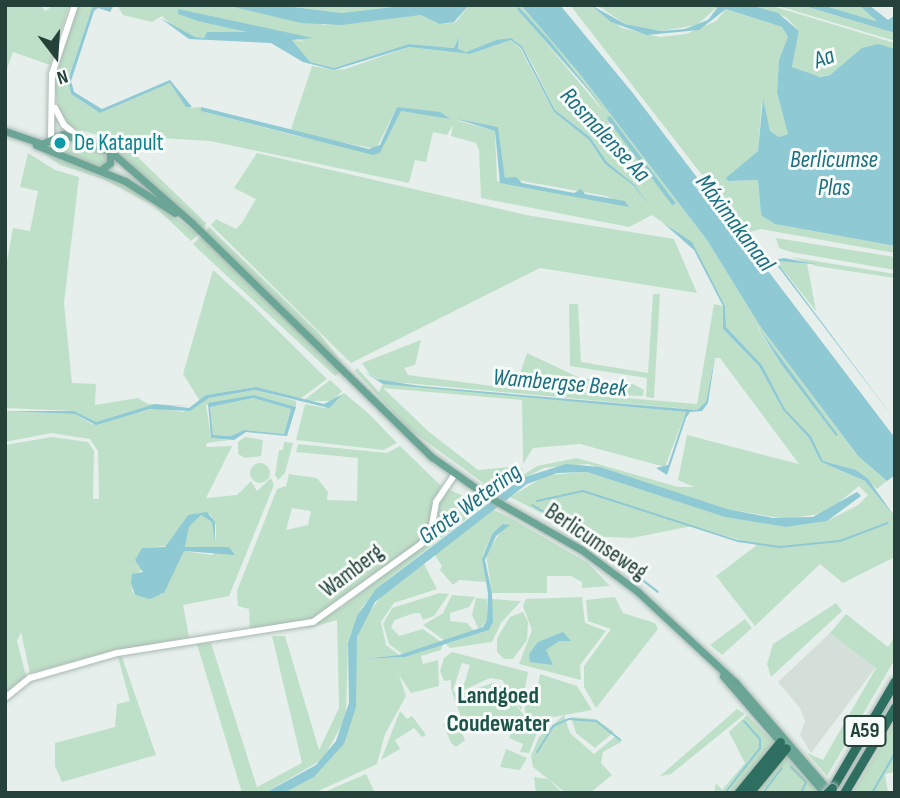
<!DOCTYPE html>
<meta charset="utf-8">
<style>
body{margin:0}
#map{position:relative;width:900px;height:798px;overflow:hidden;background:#e6efeb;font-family:"Sofia Sans Condensed",sans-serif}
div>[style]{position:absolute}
.built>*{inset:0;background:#d4dfda}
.green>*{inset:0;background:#bfe0c8}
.round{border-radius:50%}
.water>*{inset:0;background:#8ec9d4;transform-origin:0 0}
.stream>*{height:2px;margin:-1px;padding:0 1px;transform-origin:1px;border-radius:1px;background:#8ec9d4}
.roads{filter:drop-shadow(0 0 2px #a8b8b2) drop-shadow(0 0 2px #a8b8b2)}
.minor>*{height:6px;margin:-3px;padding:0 3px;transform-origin:3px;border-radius:3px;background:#fff}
.major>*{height:7px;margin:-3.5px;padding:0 3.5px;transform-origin:3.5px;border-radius:3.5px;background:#6aa596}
.highway>*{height:9px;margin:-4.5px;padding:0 4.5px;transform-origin:4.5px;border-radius:4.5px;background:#2f6f62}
.bridges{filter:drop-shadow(0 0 2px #c2cac8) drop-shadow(0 0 2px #c2cac8)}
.highway-bridge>*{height:9px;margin:-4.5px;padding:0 4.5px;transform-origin:4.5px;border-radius:4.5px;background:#2f6f62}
.dots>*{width:19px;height:19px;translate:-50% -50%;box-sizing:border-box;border:4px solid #f7fbf9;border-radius:50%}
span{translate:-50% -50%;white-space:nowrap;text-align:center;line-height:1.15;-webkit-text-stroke:6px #f7fbf9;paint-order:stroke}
.shield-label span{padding:2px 5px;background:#f7fbf9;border:2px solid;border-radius:5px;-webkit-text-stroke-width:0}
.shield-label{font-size:21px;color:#24423a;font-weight:700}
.culture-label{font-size:23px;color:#0d838f}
.left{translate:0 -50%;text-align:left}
.street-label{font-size:23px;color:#24423a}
.water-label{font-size:24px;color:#1c6f80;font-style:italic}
.neighbourhood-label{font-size:24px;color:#1f5548;font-weight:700}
.frame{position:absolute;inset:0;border:7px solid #24423a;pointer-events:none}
.north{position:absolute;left:21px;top:21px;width:70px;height:70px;-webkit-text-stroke:5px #f7fbf9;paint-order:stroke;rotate:163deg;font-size:19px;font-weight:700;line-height:28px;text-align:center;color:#24423a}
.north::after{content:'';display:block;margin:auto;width:24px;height:32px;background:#24423a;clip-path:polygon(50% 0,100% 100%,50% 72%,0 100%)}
</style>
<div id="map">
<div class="built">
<i style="clip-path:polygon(830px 633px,876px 667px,811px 753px,800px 735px,805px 721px,800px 708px,778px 682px)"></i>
</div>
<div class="green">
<i style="clip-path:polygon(5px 5px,39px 5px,46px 11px,53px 5px,69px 5px,50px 65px,13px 52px,5px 74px)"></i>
<i style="clip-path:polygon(evenodd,77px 5px,93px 5px,68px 80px,71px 94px,100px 113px,170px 83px,191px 108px,201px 107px,201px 111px,293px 135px,380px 153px,401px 111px,448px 117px,397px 107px,376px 149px,290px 132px,312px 66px,334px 70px,345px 69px,409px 47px,470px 54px,511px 40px,520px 48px,554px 112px,589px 140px,605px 164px,634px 186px,651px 210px,635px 185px,607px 162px,590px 137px,555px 110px,534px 67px,522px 46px,514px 40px,496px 40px,466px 52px,458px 50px,459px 37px,454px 48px,409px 44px,334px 68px,310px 62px,291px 39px,305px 42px,289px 35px,178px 14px,247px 32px,246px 35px,207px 32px,204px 38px,195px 37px,177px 30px,162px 16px,152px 22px,123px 15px,117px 5px,225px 5px,325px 25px,421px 15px,443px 24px,456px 22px,469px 5px,521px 5px,579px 73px,707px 240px,760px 326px,857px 455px,887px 481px,877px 489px,856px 470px,823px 461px,811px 436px,785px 409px,762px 365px,726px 327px,725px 306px,691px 242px,652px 215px,629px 227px,481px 198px,479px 150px,476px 143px,451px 136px,453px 125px,447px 135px,433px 132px,426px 162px,415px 160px,409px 183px,210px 141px,94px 134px,74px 128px,60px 117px,54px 84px,77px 5px,520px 8px,577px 74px,603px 111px,518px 9px,520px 8px,77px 5px,456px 120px,498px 127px,505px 178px,606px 196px,629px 206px,497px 181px,495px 131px,456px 120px,77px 5px,757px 327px,758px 327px,838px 435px,781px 364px,757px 327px)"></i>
<i style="clip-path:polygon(278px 5px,409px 5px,342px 13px)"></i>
<i style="clip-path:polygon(570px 5px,591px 5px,622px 28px,660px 37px,686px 34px,716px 21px,726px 9px,782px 27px,789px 37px,779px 60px,777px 93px,788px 134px,779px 137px,770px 131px,762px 101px,758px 151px,727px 181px,758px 180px,761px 215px,786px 226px,895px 246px,895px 253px,761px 229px,747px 233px)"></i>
<i style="clip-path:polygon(597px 5px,712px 5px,717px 7px,697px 25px,661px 31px,625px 24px)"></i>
<i style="clip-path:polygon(750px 5px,769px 5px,895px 43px,895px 49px,863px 48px,830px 75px,816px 77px,792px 67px,799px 31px,786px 17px)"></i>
<i style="clip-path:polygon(775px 5px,801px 5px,895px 33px,895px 41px)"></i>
<i style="clip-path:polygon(822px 5px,859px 5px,879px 21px,878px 23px)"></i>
<i style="clip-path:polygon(56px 136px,105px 150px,110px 158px,101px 168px,53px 149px)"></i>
<i style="clip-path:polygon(119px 139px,206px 223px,203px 230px,109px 149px)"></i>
<i style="clip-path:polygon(35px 147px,125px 182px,199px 234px,191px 241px,154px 206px,103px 179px,60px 165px)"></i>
<i style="clip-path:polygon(28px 153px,55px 170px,79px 177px,64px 303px,72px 383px,96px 384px,95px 405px,138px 398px,148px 404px,194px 406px,149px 406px,96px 422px,74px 411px,5px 408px,5px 272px,13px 228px,30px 231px,38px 191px,20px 187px)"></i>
<i style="clip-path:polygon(257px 153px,526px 215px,674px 239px,697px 293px,540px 268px,351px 363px,211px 225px,216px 219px,236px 229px,242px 223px,256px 199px,234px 188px)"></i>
<i style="clip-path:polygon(209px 227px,319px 333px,347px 369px,205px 232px)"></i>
<i style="clip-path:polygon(202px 236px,336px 368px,340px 373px,335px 376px,199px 250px,193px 244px)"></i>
<i style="clip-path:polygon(776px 238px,895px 257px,895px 270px,791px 252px,779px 248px)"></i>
<i style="clip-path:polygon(791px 257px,895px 274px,895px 278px,816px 266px)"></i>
<i style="clip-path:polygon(784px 259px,807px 263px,816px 311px,776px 261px)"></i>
<i style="clip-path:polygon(213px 270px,255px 308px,327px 379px,300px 399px,256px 387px,206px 395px,200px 401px,183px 374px)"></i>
<i style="clip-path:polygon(653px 294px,660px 294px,654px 398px,646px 397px,647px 378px,570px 366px,569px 304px,578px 304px,581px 362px,648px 373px)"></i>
<i style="clip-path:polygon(714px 304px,723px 306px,723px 329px,759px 366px,783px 410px,809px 438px,821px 462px,865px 481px,895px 517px,895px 557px,843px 583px,820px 564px,755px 626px,716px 576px,757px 545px,692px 526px,632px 538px,586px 536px,510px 497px,547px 475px,587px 472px,726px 517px,786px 527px,827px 521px,858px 505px,868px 495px,859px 486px,826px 513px,786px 519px,727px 509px,588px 464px,544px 468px,500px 490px,537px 466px,577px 458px,678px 487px,694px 487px,678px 480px,687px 435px,799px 464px,720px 358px,715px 358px,706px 402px,698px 410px,384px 381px,370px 375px,362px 363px,421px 340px,415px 365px,404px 368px,408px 375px,515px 389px,527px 353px,580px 378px,633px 384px,644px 390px,643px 396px,580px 394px,697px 404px)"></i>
<i style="clip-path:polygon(357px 368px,379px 392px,383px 384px,392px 383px,686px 412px,665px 467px,580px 444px,533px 448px,523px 464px,522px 400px,383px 388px,428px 431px,478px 470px,519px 466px,523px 470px,493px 490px,409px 429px,355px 371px)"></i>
<i style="clip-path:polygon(330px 380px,342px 391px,333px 401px,303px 401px)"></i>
<i style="clip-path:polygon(evenodd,255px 390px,296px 401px,296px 407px,254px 395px,206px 405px,211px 438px,229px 440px,207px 443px,206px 447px,232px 446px,206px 498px,237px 495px,251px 481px,257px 491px,271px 478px,274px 485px,229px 596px,183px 605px,189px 637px,108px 652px,30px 673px,21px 632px,17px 641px,26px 676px,5px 693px,5px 445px,52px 437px,88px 442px,94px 451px,93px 499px,99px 499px,98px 451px,90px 439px,51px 433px,5px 442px,5px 411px,75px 414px,92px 424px,156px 408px,183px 412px,209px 398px,255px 390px,210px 514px,216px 525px,216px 541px,212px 522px,201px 515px,189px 527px,185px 547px,225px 547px,212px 555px,184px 551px,162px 595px,136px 596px,132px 591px,135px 575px,143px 569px,136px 560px,143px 548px,166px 546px,188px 515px,210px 514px)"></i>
<i style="clip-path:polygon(344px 393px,368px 413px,397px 443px,383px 450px,296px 440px,305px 404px,325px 408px)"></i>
<i style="clip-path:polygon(253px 398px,291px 409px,284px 434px,244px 430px,231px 436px,213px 435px,210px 407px)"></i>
<i style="clip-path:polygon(245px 437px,263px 440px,261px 456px,245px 458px,238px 454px,238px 442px)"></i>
<i style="clip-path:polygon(284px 442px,293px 443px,285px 473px,278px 480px,275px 475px,279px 450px,283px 450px)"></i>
<i style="clip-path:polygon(evenodd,298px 444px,387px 453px,400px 446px,441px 486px,428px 530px,418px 543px,323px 615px,304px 623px,250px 631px,249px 609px,238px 606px,237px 591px,277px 489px,286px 486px,289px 474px,317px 478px,328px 492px,327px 500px,357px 501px,358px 458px,296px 452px,298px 444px,292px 508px,311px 511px,308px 525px,286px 530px,292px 508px)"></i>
<i class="round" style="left:250px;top:463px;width:20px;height:20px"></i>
<i style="clip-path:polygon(448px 489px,511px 518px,588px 563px,610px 586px,582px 588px,582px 582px,571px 576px,547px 576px,547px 593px,492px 593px,486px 554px,507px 522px,492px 534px,483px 554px,486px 582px,459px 580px,453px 585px,440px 570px,442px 566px,434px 554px,488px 513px,480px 508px,386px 581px,362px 607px,348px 643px,346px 717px,323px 759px,265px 793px,242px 793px,197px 644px,211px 643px,257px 787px,302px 763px,272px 636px,285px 636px,319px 750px,339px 708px,337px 620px,305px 629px,342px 607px,427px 541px,436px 505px)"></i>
<i style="clip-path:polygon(423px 562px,437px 589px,394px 603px,381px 622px,386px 645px,399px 655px,363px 659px,405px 657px,443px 644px,441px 650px,421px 656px,423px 664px,438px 660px,439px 686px,411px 693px,399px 675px,406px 696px,385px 734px,377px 764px,314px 793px,284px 793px,314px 777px,344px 744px,357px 637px,364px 619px,383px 594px)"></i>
<i style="clip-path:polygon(440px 593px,449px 594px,434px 616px,423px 620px,420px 613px,414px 613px,395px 620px,391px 627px,399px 636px,423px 629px,441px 642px,402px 654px,389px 644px,383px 624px,392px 608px)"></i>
<i style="clip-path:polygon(452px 595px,475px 597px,469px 607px,450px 613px,450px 621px,467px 623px,475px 632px,445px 641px,423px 625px,443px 613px)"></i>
<i style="clip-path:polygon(582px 597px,585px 623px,606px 631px,580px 665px,581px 680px,519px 664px,532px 630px,523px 606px,526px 599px)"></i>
<i style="clip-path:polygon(615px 597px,623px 613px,655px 623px,658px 629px,596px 708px,584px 687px,584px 666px,611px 629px,588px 621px,586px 600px)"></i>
<i style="clip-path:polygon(476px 598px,487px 599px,487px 620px,479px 630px,472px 615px)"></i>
<i style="clip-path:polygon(491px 599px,521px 601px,501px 623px,492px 642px,450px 648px,446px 644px,489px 630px,493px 622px)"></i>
<i style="clip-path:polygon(836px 603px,842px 611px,771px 677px,767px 664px,773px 644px)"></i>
<i style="clip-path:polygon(523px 612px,528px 622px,527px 640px,513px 659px,504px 659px,497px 652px,497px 638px,510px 617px)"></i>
<i style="clip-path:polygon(846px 614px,888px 647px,895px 636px,895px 659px,827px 776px,807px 753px,823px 760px,876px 668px,830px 633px)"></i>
<i style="clip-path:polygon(745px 619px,752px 628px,722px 655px,710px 645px)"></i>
<i style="clip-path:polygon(452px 652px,528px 672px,521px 710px,502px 680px,490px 678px,462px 691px,470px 665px,462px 663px,453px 690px,457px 695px,493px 683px,503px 687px,537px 733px,529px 753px,520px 752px,523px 744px,509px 738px,511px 733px,486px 725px,461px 731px,465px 740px,456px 747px,451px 743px,443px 724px,461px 717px,451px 689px,451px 680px,444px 681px,440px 671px,444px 658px)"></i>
<i style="clip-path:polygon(118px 657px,122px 657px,156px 755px,62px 782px,55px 766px,55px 743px,115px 727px,117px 704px,130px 701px)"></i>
<i style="clip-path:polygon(540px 674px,577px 686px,592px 710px,548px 718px,525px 716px,525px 704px,535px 705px)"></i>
<i style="clip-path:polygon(737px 709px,745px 714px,671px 774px,660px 776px)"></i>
<i style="clip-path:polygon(400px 711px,407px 719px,412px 716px,426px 735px,422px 737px,414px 728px,395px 740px,400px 749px,381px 760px)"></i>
<i style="clip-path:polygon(564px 715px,570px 733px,594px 754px,616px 736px,621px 742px,603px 752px,601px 763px,612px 775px,590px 793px,566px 793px,533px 767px,531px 756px,539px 737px)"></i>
<i style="clip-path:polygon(747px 715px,774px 743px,735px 793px,714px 793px,716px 783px,722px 790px,745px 763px,729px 732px)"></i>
<i style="clip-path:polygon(571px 717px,596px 719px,614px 732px,595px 748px,576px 733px)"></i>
<i style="clip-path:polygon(895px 722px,895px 772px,885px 774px,888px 792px,853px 793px)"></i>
<i style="clip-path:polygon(506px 749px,527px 758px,520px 770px,500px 767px)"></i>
<i style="clip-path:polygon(787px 757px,818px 793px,753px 793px,782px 758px)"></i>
<i style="clip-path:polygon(366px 774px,375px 793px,322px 793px)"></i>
<i style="clip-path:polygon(534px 777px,548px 779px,563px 793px,536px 793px)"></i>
</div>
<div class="water">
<i style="clip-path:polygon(93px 5px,114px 5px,110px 12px,98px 8px,94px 11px,71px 81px,74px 92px,102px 109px,170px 80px,192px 107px,186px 107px,170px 83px,100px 113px,71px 94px,68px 80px)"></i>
<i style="clip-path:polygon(225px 5px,278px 5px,342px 13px,409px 5px,469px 5px,454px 22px,440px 24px,421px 15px,341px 25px,301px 23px)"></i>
<i style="clip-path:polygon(521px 5px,560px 5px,632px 92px,895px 438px,895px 475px,887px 481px,858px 456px,760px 326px,707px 240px,579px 73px)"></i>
<i style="clip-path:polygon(591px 5px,625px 24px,661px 31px,685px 29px,708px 20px,717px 8px,712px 5px,750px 5px,778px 13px,799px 31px,792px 67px,820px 77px,830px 75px,862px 48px,878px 44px,895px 49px,895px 246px,775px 224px,761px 215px,758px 180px,728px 181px,726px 178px,758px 151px,763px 99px,770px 131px,779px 137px,788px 134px,777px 93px,779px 60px,788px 37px,782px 27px,726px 9px,699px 30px,647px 35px,611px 22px)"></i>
<i style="clip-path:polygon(801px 5px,822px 5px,878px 22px,859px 5px,869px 5px,888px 20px,895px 15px,895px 33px)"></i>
<i style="clip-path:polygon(519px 7px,550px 41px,605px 109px,517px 9px)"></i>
<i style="clip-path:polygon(178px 9px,313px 38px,292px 40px,310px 62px,334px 68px,409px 44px,454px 48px,459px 37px,458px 49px,466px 52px,496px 40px,511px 38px,522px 46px,555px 110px,590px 137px,607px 162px,635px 185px,651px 209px,634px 186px,605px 164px,589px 140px,554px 112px,521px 48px,511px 40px,470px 54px,409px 47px,334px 70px,303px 62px,271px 43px,189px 39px,160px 18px,195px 37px,204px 38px,207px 32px,247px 32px,198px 21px,178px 14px)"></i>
<i style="clip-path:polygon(201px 107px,369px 149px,380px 145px,397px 107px,440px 112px,450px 119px,401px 111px,380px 153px,373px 155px,201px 111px)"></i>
<i style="left:610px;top:116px;width:109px;height:4px;rotate:53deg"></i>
<i style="clip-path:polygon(457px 119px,498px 127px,505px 178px,516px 177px,522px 183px,574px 193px,581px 189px,585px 194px,625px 201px,629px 207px,500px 183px,495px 131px)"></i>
<i style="clip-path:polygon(662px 222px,692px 242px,725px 306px,726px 327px,762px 365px,785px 409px,811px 436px,823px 461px,856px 470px,868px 479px,895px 517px,865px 481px,821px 462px,809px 438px,783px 410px,759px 366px,723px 329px,723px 306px,694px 250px)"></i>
<i style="clip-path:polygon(784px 258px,816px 264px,776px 261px,895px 420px,773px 260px)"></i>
<i style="clip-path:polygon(758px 327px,838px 435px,836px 436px,781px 364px)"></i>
<i style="clip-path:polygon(715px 357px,708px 403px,702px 411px,690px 412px,686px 418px,667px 475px,656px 468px,668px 465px,686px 412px,383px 384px,364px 372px,377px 379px,419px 386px,697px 410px,706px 402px)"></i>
<i style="clip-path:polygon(256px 387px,324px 404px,343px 394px,329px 408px,255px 390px,209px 398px,190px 411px,150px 409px,96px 425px,75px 414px,5px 411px,74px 411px,96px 422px,155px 404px,189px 408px,206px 395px)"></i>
<i style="clip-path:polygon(evenodd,254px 395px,296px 407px,287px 436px,246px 432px,234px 440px,211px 438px,208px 403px,254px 395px,253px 398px,291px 409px,284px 434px,244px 430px,231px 436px,213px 435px,210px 407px,253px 398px)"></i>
<i style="clip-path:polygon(566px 464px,600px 467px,727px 509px,773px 518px,813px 517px,857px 492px,861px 496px,827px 521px,786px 527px,725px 517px,587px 472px,557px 473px,527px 484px,375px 602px,357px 637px,356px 707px,344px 744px,314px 777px,284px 793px,265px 793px,316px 765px,336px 741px,349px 703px,348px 643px,357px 616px,376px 589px,522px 478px)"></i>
<i style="clip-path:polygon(207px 512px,215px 522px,215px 542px,212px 522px,201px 515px,189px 527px,185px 547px,229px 547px,235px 555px,184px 551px,164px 593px,150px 599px,135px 595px,131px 583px,132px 574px,143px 572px,135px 560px,142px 548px,165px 547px,188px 515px)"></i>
<i style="clip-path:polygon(503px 524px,510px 525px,496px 536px,485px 560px,492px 593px,493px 622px,489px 630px,405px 657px,363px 659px,399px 655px,483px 627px,487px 620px,488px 593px,482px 559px,492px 534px)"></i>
<i style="clip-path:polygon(563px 632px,571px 641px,559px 641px,546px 650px,553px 665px,530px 662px,529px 654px,538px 642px)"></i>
</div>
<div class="stream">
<i style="left:537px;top:501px;width:47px;rotate:-12.3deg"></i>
<i style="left:583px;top:491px;width:163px;rotate:17.9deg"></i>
<i style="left:738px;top:541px;width:42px;rotate:8.1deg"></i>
<i style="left:780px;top:547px;width:60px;rotate:-5.7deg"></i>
<i style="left:840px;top:541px;width:51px;rotate:-20.6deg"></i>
<i style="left:532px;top:505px;width:62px;rotate:29.9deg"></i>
<i style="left:586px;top:536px;width:91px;rotate:37.9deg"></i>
<i style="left:537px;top:752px;width:31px;rotate:-58deg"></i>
<i style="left:553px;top:726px;width:17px;rotate:-24deg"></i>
<i style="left:569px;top:719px;width:27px;rotate:4deg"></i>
<i style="left:596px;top:721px;width:31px;rotate:38deg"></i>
<i style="left:791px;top:767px;width:21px;rotate:45deg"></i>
<i style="left:806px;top:782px;width:12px;rotate:114deg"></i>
<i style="left:725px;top:793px;width:57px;rotate:-52.1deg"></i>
<i style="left:760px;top:748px;width:9px;rotate:-90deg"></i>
<i style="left:760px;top:739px;width:24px;rotate:-132deg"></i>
<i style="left:763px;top:793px;width:31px;rotate:-53deg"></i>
<i style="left:872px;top:793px;width:46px;rotate:-60.1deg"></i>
</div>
<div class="roads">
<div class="minor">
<i style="left:55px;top:108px;width:19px;rotate:62deg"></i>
<i style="left:64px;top:125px;width:22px;rotate:39deg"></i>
<i style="left:51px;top:138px;width:64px;rotate:-89.1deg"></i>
<i style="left:52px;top:74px;width:73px;rotate:-71.6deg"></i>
<i style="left:5px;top:698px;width:32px;rotate:-39deg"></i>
<i style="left:30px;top:678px;width:91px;rotate:-16deg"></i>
<i style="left:117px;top:653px;width:198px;rotate:-9deg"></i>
<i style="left:313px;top:622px;width:133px;rotate:-35.8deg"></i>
<i style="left:421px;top:544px;width:16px;rotate:-52deg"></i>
<i style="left:431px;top:531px;width:29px;rotate:-80deg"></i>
<i style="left:436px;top:502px;width:34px;rotate:-56deg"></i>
</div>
<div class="major">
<i style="left:5px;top:131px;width:39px;rotate:19deg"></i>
<i style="left:42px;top:144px;width:23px;rotate:-25deg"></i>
<i style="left:63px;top:134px;width:50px;rotate:19.9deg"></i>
<i style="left:110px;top:151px;width:109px;rotate:41.3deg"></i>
<i style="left:192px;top:223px;width:335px;rotate:44.3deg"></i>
<i style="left:432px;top:457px;width:67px;rotate:35.3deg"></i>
<i style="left:487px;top:496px;width:109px;rotate:29.6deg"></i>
<i style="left:582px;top:550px;width:69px;rotate:36.7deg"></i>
<i style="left:637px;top:591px;width:135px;rotate:42.9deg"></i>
<i style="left:736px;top:683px;width:145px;rotate:49.2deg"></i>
<i style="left:36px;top:145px;width:96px;rotate:22deg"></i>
<i style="left:125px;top:181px;width:59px;rotate:32.6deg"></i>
<i style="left:101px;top:170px;width:11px;rotate:-38deg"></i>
<i style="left:110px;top:163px;width:12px;rotate:-90deg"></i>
<i style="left:723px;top:676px;width:155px;rotate:49.2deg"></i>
</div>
<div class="highway">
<i style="left:832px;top:788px;width:124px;rotate:-59.5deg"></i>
<i style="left:738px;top:793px;width:66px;rotate:-50.5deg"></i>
<i style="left:749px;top:793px;width:58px;rotate:-50.6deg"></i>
<i style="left:844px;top:793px;width:100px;rotate:-59.3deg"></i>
</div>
</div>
<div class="bridges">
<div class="highway-bridge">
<i style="left:827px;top:793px;width:7px;rotate:-45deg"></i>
</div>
</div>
<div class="dots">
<i style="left:60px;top:143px;background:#0f9aa8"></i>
</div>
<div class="shield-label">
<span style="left:865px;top:731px">A59</span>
</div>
<div class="culture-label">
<span class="left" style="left:74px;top:143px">De Katapult</span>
</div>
<div class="street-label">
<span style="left:596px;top:542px;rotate:34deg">Berlicumseweg</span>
<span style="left:352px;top:571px;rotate:-37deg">Wamberg</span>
</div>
<div class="water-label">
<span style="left:824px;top:58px;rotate:-20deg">Aa</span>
<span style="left:605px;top:135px;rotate:47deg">Rosmalense Aa</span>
<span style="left:834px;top:174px">Berlicumse<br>Plas</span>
<span style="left:735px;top:223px;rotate:53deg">Máximakanaal</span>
<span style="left:560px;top:383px;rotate:5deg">Wambergse Beek</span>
<span style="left:470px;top:504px;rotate:-36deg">Grote Wetering</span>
</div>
<div class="neighbourhood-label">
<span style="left:498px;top:710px">Landgoed<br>Coudewater</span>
</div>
<div class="frame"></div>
<div class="north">N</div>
</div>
